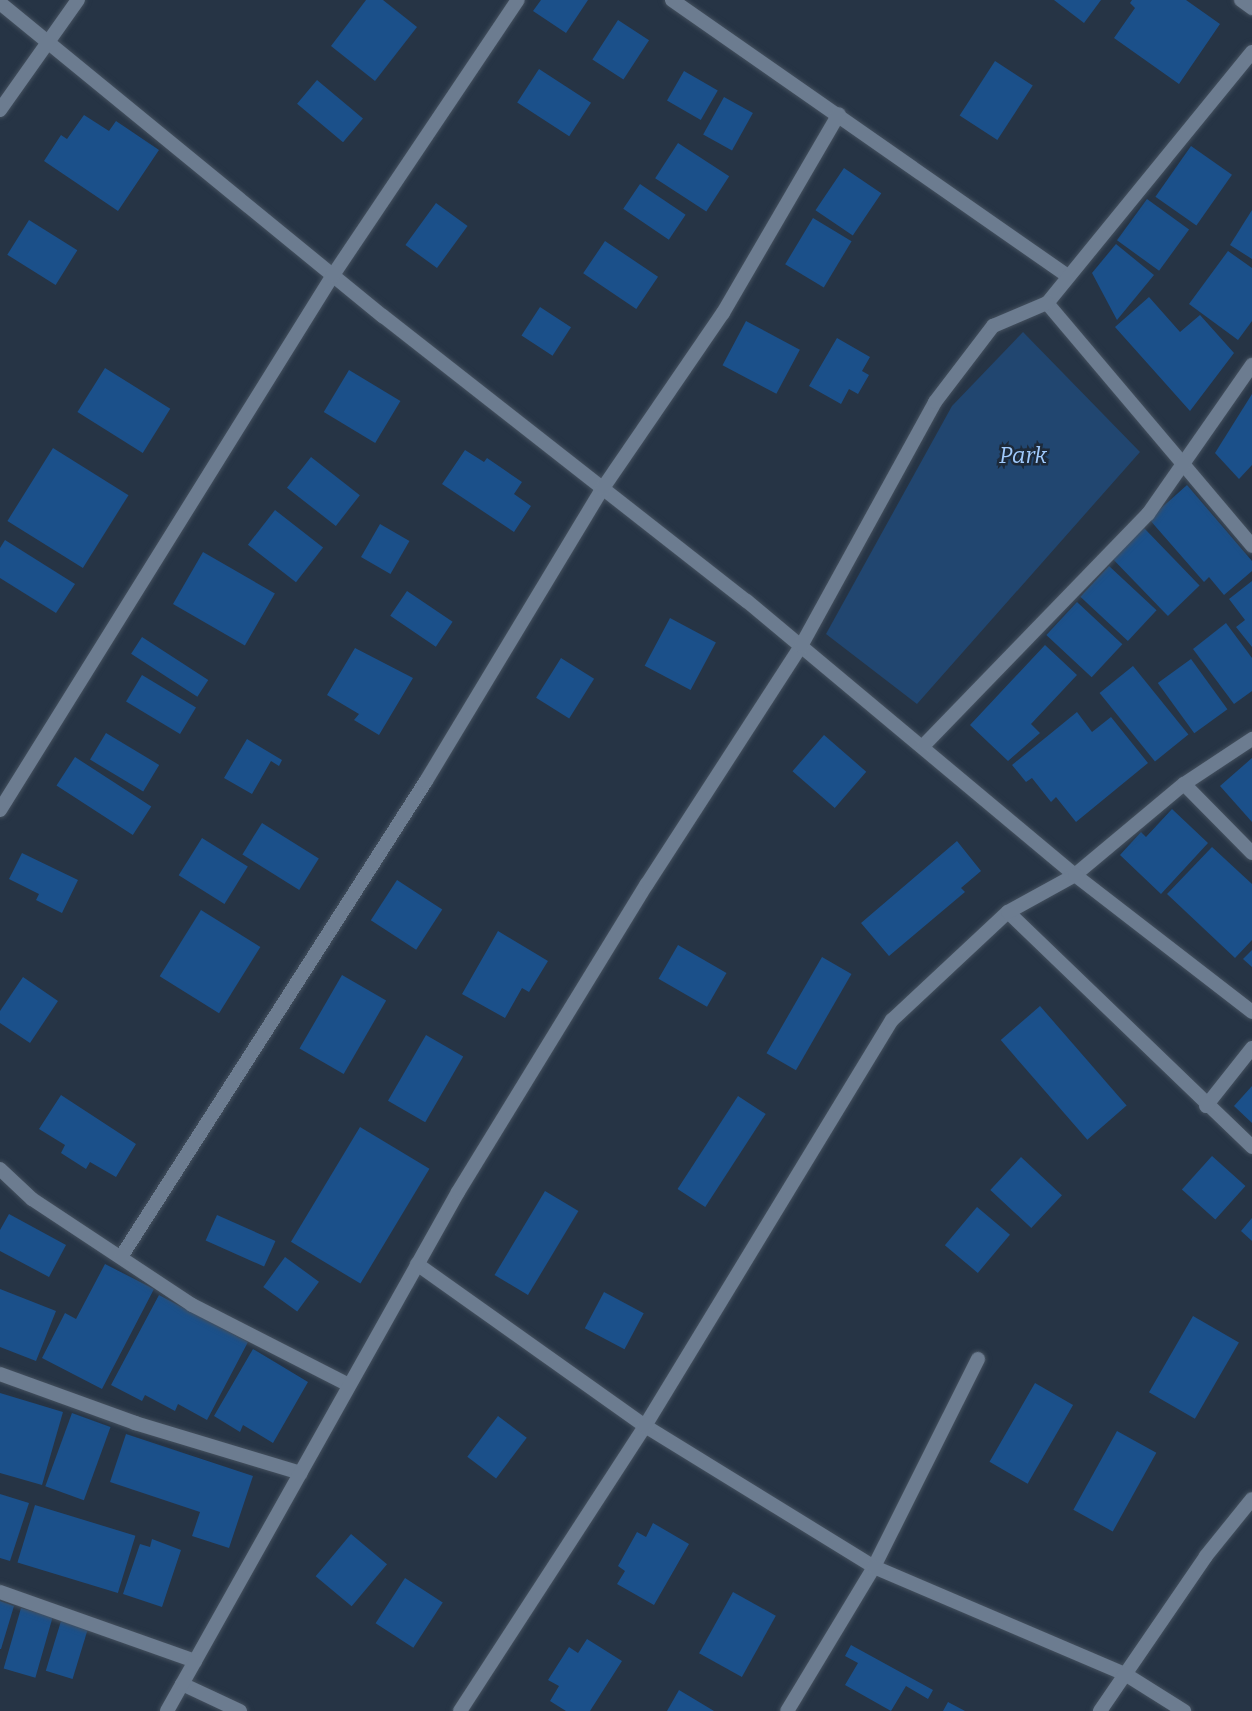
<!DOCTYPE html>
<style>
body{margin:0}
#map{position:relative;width:1252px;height:1711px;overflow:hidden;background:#263445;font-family:Bitter,serif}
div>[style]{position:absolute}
.green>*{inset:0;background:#214670}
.building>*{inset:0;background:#1b508a;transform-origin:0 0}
.roads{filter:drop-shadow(0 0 2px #44505e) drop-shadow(0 0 2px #44505e)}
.street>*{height:14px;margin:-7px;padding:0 7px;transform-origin:7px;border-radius:7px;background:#6c7c90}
span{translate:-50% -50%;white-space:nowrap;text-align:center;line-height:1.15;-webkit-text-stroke:5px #1d2a3a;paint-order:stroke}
.park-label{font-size:23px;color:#a0cafc;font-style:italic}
</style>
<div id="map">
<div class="green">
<i style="clip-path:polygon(1023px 332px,1140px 452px,917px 704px,826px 634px,952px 406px)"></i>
</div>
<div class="building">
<i style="clip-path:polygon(366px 0,383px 0,417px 27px,375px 81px,331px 46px)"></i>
<i style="clip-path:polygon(541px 0,588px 0,566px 33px,533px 11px)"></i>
<i style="clip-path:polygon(1054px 0,1101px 0,1084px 23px)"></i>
<i style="clip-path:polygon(1132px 0,1186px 0,1220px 24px,1179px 84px,1114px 38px,1135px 8px,1130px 3px)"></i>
<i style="left:618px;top:20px;width:37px;height:47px;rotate:33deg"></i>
<i style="left:995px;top:61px;width:45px;height:65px;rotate:33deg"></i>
<i style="left:539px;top:69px;width:62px;height:40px;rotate:33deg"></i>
<i style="left:684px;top:71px;width:39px;height:34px;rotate:30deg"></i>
<i style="left:317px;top:80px;width:60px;height:31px;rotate:40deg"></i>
<i style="left:724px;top:97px;width:33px;height:43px;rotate:29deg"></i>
<i style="clip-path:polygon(84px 115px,109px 131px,116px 121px,159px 150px,118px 211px,44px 161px,61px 135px,67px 139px)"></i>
<i style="left:678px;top:143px;width:61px;height:42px;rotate:33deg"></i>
<i style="left:1191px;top:146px;width:50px;height:62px;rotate:35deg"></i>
<i style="left:844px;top:168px;width:45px;height:51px;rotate:34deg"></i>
<i style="left:640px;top:184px;width:55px;height:30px;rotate:34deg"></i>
<i style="left:1147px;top:199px;width:52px;height:51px;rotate:36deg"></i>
<i style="left:436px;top:203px;width:39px;height:52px;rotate:36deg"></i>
<i style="clip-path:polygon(1252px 210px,1252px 259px,1230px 245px)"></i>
<i style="left:813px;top:218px;width:45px;height:54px;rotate:31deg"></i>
<i style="left:29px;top:220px;width:57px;height:41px;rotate:32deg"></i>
<i style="left:605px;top:241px;width:64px;height:39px;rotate:34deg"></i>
<i style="clip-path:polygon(1116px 244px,1154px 275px,1117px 320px,1092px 273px)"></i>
<i style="clip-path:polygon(1228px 251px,1252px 268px,1252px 321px,1238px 340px,1189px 304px)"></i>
<i style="clip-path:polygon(1149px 297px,1180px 332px,1200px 315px,1234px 353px,1190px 411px,1115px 327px)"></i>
<i style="left:540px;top:307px;width:37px;height:34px;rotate:33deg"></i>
<i style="left:746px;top:321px;width:61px;height:50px;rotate:28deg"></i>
<i style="clip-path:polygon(837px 338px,870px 357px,862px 371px,869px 375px,858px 394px,849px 389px,841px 404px,809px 386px)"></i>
<i style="left:105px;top:368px;width:77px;height:52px;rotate:32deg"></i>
<i style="left:349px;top:370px;width:60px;height:49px;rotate:31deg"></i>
<i style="clip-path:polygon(1252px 394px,1252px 465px,1239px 479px,1215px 453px)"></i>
<i style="left:53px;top:448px;width:89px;height:86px;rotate:32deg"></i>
<i style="clip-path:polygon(465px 450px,484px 462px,487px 458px,522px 482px,514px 494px,531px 506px,514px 532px,442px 484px)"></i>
<i style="left:311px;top:457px;width:62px;height:39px;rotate:38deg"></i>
<i style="clip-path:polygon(1187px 485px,1252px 561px,1252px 571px,1224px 595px,1209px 577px,1204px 582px,1149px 519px)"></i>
<i style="left:275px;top:510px;width:61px;height:44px;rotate:38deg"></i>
<i style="left:380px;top:524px;width:34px;height:38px;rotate:30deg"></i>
<i style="left:1144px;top:528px;width:80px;height:44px;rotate:46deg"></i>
<i style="clip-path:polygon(5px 540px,75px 584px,56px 613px,0 578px,0 548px)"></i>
<i style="left:203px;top:552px;width:83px;height:60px;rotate:30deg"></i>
<i style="left:1109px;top:566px;width:65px;height:42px;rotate:43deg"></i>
<i style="clip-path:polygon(1252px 581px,1252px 647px,1236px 627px,1245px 620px,1229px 599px)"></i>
<i style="left:407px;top:591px;width:55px;height:30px;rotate:34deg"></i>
<i style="left:1077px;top:602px;width:62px;height:45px;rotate:43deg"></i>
<i style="left:670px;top:618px;width:52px;height:54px;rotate:28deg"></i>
<i style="clip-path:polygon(1226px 623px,1252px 658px,1252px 691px,1234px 704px,1193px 649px)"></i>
<i style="left:142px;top:637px;width:79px;height:20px;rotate:33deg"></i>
<i style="clip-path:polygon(1045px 645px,1077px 675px,1031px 724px,1040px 733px,1008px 761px,970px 725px)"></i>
<i style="clip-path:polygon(355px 648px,413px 678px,379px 735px,354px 720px,359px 714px,327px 695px)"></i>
<i style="left:561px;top:658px;width:39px;height:47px;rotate:32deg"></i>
<i style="left:1191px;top:659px;width:62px;height:41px;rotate:54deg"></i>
<i style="left:1133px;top:666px;width:88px;height:43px;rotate:51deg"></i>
<i style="left:142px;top:675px;width:63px;height:31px;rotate:31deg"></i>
<i style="clip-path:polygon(1077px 712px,1092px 732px,1111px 717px,1148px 763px,1076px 822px,1056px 797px,1051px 802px,1032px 778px,1026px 782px,1012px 765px)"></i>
<i style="left:106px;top:733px;width:62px;height:31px;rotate:31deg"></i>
<i style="left:824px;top:735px;width:56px;height:48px;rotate:41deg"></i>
<i style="clip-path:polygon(247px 739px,282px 760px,279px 766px,271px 761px,252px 794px,224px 778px)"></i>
<i style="left:75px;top:757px;width:91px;height:34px;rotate:33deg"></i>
<i style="clip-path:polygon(1252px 758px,1252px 822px,1220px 786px)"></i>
<i style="clip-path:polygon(1172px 809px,1208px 843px,1161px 894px,1120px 855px,1141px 832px,1146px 837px)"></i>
<i style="left:262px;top:823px;width:67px;height:37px;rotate:32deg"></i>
<i style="left:202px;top:838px;width:54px;height:44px;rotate:32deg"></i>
<i style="clip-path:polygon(957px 841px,981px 871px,961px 888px,965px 892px,889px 956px,861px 923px)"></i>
<i style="clip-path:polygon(1212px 847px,1252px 884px,1252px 940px,1235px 958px,1167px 894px)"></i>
<i style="clip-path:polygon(22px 853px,78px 880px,62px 913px,36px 900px,39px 894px,9px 879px)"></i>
<i style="left:397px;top:880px;width:54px;height:48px;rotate:33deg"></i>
<i style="left:201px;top:910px;width:70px;height:78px;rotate:32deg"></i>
<i style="clip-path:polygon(498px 931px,548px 961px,529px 992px,522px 988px,505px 1018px,462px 994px)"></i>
<i style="left:678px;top:945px;width:56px;height:39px;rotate:30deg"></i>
<i style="clip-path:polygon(1252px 950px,1252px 967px,1243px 959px)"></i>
<i style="left:822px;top:957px;width:34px;height:111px;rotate:30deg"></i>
<i style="left:342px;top:975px;width:51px;height:85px;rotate:30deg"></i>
<i style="clip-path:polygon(23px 977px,58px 1001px,30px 1043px,0 1023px,0 1011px)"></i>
<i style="left:1040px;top:1006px;width:132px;height:52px;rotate:49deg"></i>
<i style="left:426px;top:1035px;width:43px;height:76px;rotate:30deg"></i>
<i style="clip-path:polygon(1252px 1086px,1252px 1123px,1234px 1106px)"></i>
<i style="clip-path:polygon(61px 1095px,136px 1144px,116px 1177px,90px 1162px,86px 1169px,61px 1153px,65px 1145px,39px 1129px)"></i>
<i style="left:738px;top:1096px;width:33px;height:111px;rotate:33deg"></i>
<i style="left:360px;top:1127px;width:81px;height:134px;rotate:31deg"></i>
<i style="left:1212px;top:1156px;width:45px;height:45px;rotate:42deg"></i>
<i style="left:1021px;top:1157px;width:56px;height:45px;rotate:43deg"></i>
<i style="left:545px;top:1191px;width:39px;height:98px;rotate:31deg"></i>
<i style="left:977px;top:1207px;width:43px;height:50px;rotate:40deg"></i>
<i style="clip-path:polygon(9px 1214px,66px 1245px,49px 1277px,0 1251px,0 1230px)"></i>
<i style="left:217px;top:1215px;width:64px;height:28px;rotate:24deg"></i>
<i style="clip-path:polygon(1252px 1218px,1252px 1241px,1241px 1231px)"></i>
<i style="left:285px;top:1257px;width:42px;height:37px;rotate:36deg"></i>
<i style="clip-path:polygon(105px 1264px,154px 1289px,102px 1389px,42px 1358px,65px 1313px,76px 1319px)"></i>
<i style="clip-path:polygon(0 1289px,56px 1311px,36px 1361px,0 1347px)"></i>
<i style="left:604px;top:1292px;width:45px;height:41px;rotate:28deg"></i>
<i style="clip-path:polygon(159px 1295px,248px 1342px,207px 1420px,178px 1404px,175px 1411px,145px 1395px,142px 1401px,111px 1385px)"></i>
<i style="left:1193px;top:1316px;width:53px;height:88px;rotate:30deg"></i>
<i style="clip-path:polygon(253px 1349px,308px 1382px,273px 1443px,243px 1425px,240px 1432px,214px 1416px)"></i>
<i style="left:1035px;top:1383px;width:44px;height:91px;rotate:30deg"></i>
<i style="clip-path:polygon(0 1393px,63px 1412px,42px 1485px,0 1473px)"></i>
<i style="left:72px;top:1413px;width:41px;height:78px;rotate:20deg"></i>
<i style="left:498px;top:1416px;width:36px;height:51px;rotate:37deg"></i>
<i style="left:1117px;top:1431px;width:45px;height:90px;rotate:29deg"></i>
<i style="clip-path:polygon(126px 1434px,253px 1476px,229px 1548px,192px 1536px,200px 1512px,110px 1482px)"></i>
<i style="clip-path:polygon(0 1494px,29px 1503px,10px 1561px,0 1558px)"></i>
<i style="left:35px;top:1505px;width:105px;height:60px;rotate:17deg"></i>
<i style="clip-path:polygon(653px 1523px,689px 1544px,654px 1605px,617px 1584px,625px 1571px,618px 1566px,637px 1532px,646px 1537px)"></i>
<i style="left:351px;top:1534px;width:47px;height:55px;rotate:40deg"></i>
<i style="clip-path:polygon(152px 1539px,181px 1550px,162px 1607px,123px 1594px,140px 1544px,150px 1547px)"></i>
<i style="left:405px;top:1578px;width:45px;height:54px;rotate:33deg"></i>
<i style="left:733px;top:1592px;width:49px;height:70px;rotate:29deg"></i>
<i style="clip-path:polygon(0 1601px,14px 1606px,1px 1649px,0 1649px)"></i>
<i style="left:21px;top:1608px;width:33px;height:63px;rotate:16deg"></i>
<i style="left:61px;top:1621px;width:28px;height:52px;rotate:17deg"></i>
<i style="clip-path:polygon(587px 1639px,622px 1661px,590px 1711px,566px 1711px,550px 1701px,559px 1686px,548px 1680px,569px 1647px,578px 1653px)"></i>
<i style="clip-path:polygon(851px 1645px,933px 1690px,928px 1699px,906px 1686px,891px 1711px,845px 1685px,858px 1663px,845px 1656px)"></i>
<i style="clip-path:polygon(679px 1690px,714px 1711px,667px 1711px)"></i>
<i style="clip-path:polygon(948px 1702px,965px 1711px,943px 1711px)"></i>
</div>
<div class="roads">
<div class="street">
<i style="left:672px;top:0;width:483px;rotate:34.9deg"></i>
<i style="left:1241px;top:0;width:14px;rotate:36deg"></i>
<i style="left:0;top:3px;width:495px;rotate:39.3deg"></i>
<i style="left:383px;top:316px;width:462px;rotate:38.1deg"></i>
<i style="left:747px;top:601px;width:427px;rotate:39.9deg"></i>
<i style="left:1075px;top:875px;width:142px;rotate:-39.9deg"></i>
<i style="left:1184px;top:784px;width:82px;rotate:-33.5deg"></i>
<i style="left:1252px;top:52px;width:324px;rotate:129.2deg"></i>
<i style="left:1047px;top:303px;width:318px;rotate:49.8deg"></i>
<i style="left:0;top:110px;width:135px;rotate:-54.7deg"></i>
<i style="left:924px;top:745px;width:322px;rotate:-45.9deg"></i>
<i style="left:1148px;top:514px;width:182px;rotate:-55.1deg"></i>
<i style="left:1184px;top:784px;width:97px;rotate:45.4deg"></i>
<i style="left:0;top:810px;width:630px;rotate:-58.1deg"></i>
<i style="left:333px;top:275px;width:331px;rotate:-56.1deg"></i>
<i style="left:1008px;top:912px;width:339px;rotate:43.9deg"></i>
<i style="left:1206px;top:1106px;width:74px;rotate:-51.6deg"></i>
<i style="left:0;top:1169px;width:44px;rotate:43.2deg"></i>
<i style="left:32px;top:1199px;width:192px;rotate:33.5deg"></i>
<i style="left:192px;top:1305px;width:174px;rotate:27deg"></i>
<i style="left:121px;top:1257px;width:565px;rotate:-57.35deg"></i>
<i style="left:426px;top:781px;width:342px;rotate:-58.9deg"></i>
<i style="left:603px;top:488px;width:212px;rotate:-55.6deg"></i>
<i style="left:723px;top:313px;width:230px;rotate:-59.8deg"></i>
<i style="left:417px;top:1264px;width:280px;rotate:35.4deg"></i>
<i style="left:645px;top:1426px;width:269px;rotate:31.6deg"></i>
<i style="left:874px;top:1567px;width:168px;rotate:121.1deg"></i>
<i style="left:978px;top:1359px;width:233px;rotate:116.6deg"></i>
<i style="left:874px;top:1567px;width:273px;rotate:23.1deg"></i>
<i style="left:1125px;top:1674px;width:70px;rotate:32.1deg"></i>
<i style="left:0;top:1374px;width:144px;rotate:19.9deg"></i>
<i style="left:135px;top:1423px;width:173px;rotate:16.8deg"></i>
<i style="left:0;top:1592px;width:207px;rotate:19.5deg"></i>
<i style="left:182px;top:1684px;width:64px;rotate:25deg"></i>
<i style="left:167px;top:1711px;width:595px;rotate:-60.72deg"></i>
<i style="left:458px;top:1192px;width:361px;rotate:-58.5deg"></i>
<i style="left:647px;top:884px;width:283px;rotate:-57.1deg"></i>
<i style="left:801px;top:646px;width:278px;rotate:-61.2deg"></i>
<i style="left:935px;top:402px;width:96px;rotate:-52.7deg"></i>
<i style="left:993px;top:326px;width:59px;rotate:-23.1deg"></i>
<i style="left:460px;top:1711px;width:340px;rotate:-57deg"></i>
<i style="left:645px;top:1426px;width:475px;rotate:-58.7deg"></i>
<i style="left:892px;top:1020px;width:158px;rotate:-43deg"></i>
<i style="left:1008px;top:912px;width:77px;rotate:-28.9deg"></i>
<i style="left:1075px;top:875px;width:224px;rotate:37.7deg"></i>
<i style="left:1100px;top:1711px;width:188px;rotate:-55.6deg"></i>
<i style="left:1206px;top:1556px;width:73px;rotate:-51.1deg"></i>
</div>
</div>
<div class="park-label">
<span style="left:1023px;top:455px">Park</span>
</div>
</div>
